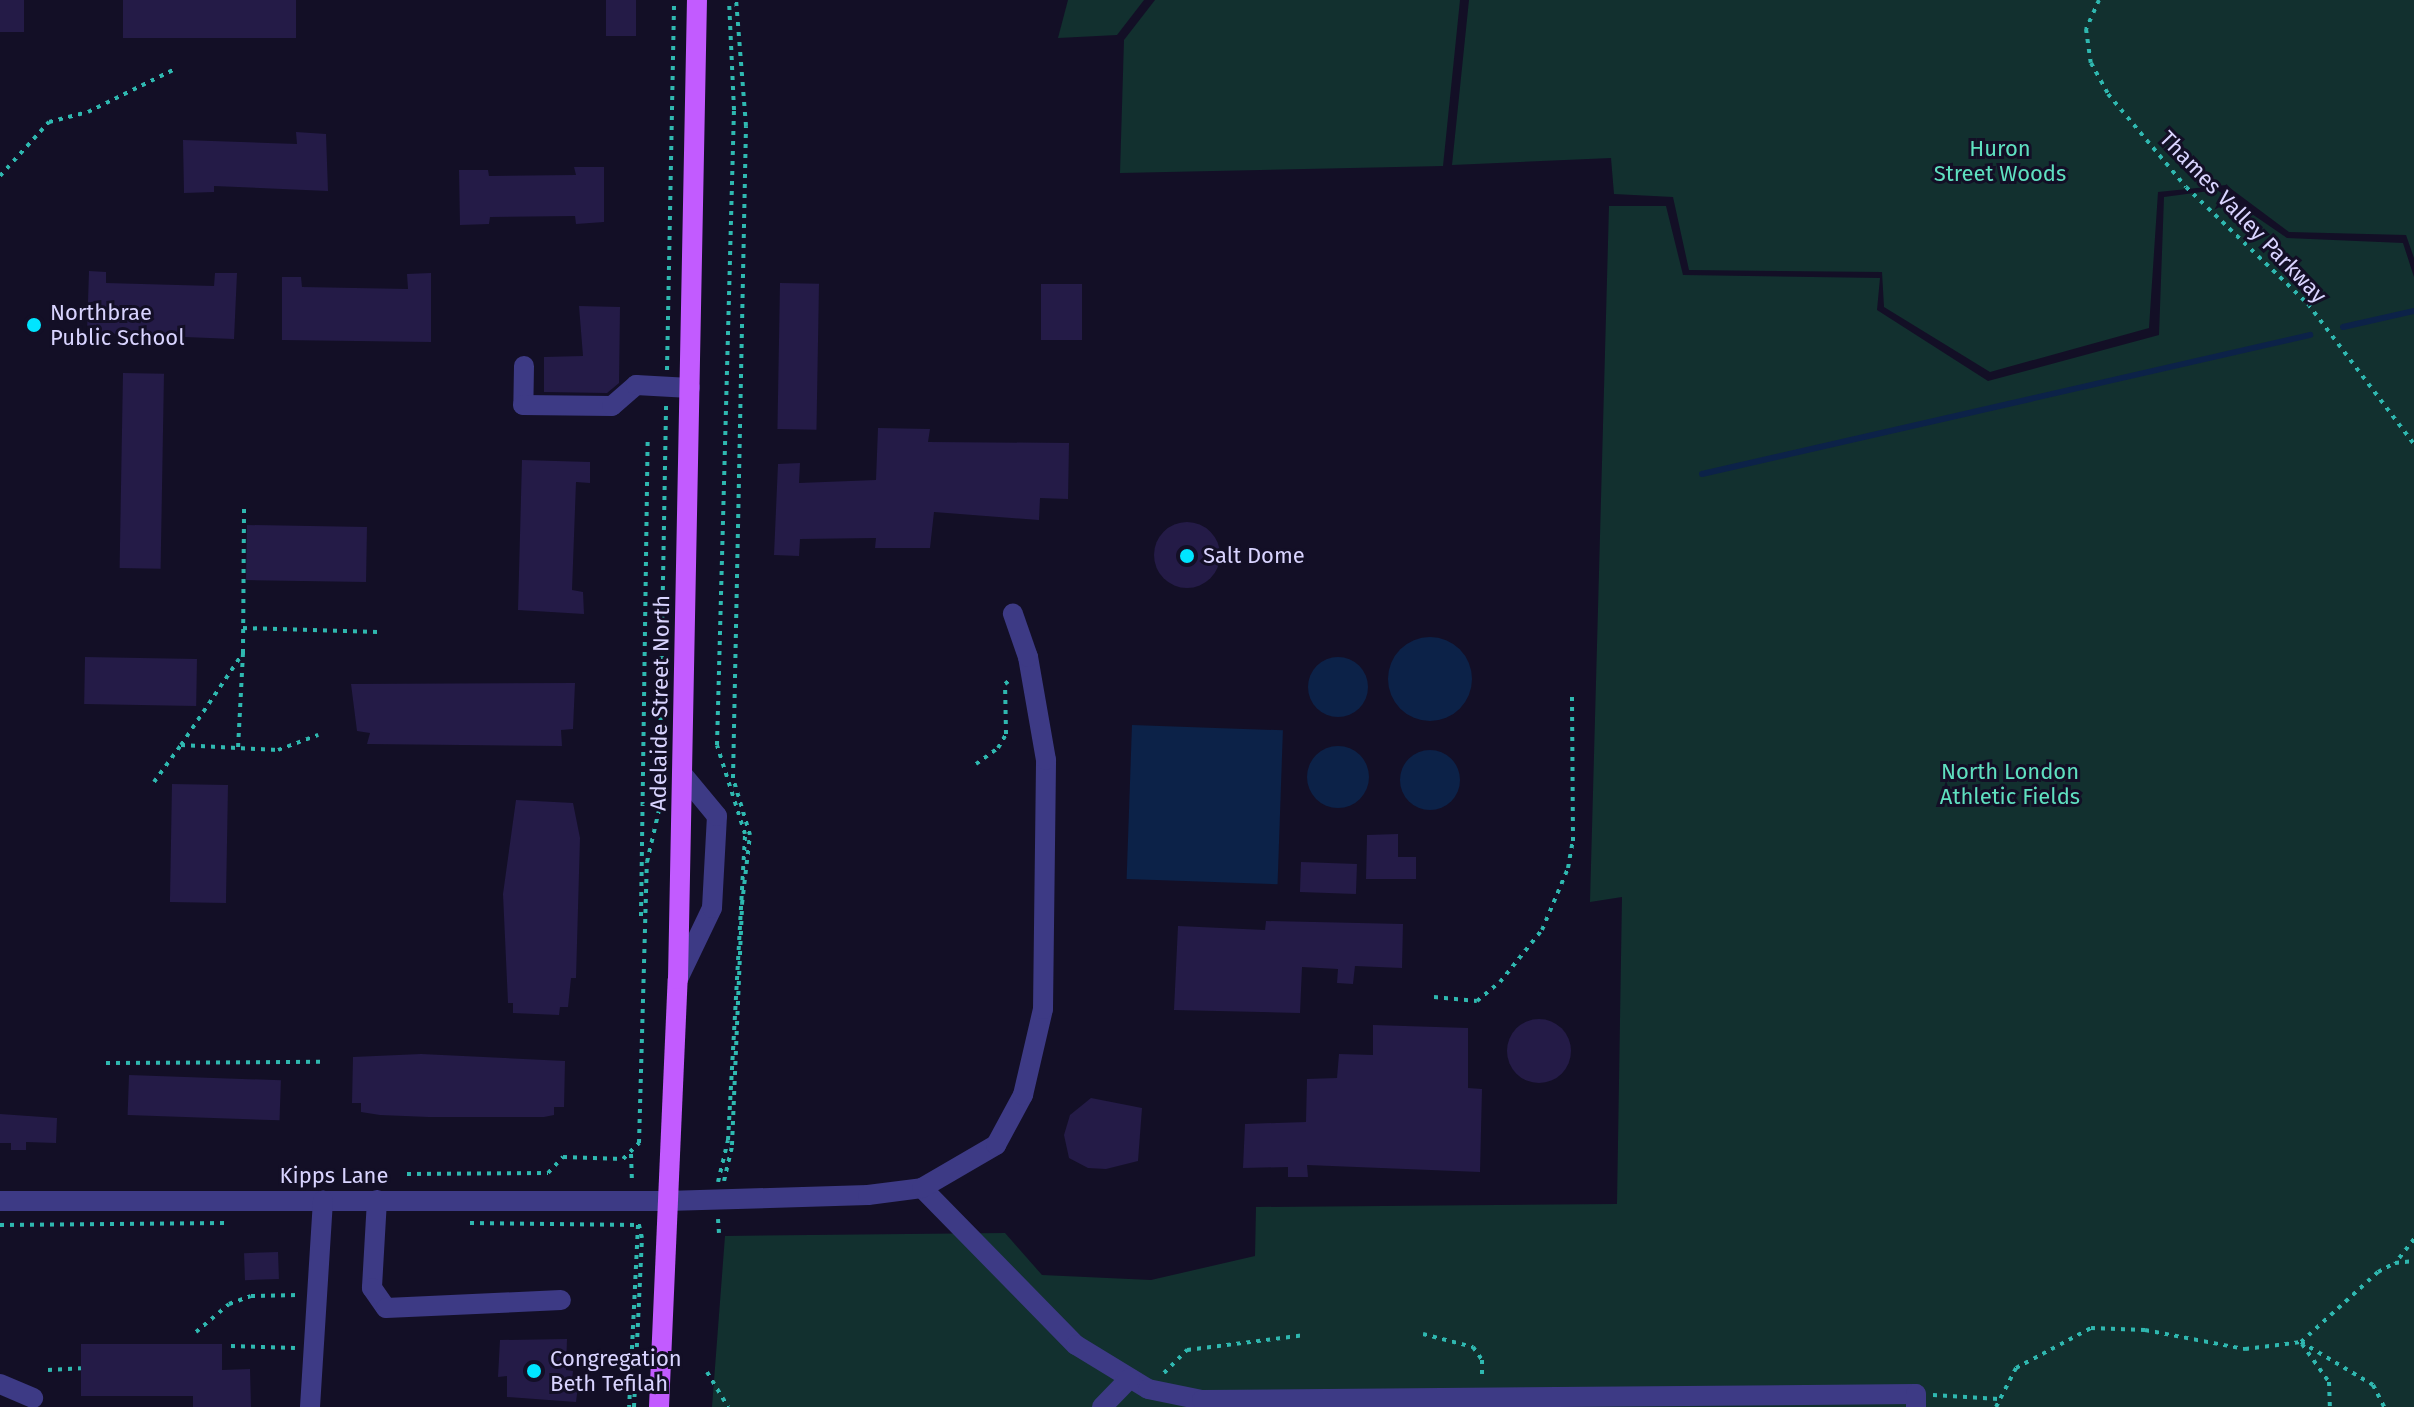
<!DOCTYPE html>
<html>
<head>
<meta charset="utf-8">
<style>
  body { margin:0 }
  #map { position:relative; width:2414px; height:1407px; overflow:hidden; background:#130f26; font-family:"Fira Sans",sans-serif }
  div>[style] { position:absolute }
  .green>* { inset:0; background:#12302f }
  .water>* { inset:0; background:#0c2248; transform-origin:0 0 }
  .round { border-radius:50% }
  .stream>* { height:6px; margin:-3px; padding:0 3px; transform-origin:3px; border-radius:3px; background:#0c2248 }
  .building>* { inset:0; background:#241b47; transform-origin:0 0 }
  .path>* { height:4px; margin-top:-2px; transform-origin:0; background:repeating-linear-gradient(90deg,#2fb8b0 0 4px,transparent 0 10px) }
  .minor>* { height:20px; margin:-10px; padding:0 10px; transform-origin:10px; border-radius:10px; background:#3d3a85 }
  .major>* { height:20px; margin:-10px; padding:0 10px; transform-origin:10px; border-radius:10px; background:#c25bff }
  .dots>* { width:22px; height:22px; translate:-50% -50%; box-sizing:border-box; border:4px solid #130f26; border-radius:50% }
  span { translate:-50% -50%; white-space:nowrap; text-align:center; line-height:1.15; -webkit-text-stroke:6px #130f26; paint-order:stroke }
  .park-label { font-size:22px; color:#5fe0c0 }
  .street-label { font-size:22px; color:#d9d4ff }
  .poi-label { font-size:22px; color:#d9d4ff }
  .left { translate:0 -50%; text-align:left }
</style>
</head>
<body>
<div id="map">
  <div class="green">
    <i style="clip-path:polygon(1068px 0,1144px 0,1117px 35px,1058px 38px)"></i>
    <i style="clip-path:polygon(1155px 0,1460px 0,1443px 166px,1120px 173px,1124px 40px)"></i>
    <i style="clip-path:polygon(1469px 0,2414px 0,2414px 258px,2406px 235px,2289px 232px,2226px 185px,2158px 192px,2149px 328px,1990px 372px,1884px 307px,1882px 272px,1689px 270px,1673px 197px,1614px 194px,1611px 158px,1452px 165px)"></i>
    <i style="clip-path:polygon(2217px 190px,2287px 238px,2403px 243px,2414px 277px,2414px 1407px,712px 1407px,725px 1236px,1005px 1233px,1042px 1275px,1151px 1280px,1255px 1256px,1256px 1207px,1617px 1204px,1622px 897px,1590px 902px,1609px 206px,1666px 206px,1683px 275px,1880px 278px,1877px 310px,1988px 381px,2159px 335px,2164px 197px)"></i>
  </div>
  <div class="water">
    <i class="round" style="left:1388px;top:637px;width:84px;height:84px"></i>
    <i class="round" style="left:1308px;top:657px;width:60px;height:60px"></i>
    <i style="left:1132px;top:725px;width:151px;height:154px;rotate:2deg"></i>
    <i class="round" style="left:1307px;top:746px;width:62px;height:62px"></i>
    <i class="round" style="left:1400px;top:750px;width:60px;height:60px"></i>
  </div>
  <div class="stream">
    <i style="left:2343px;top:327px;width:73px;rotate:-12.7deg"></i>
    <i style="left:1702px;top:474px;width:624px;rotate:-12.88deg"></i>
  </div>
  <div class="building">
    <i style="left:0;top:0;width:24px;height:32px"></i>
    <i style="left:123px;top:0;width:173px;height:38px"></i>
    <i style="left:606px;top:0;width:30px;height:36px"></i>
    <i style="clip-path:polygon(296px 132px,326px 134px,328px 191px,214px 186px,214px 192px,184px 193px,183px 140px,297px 144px)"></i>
    <i style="clip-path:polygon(574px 167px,604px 167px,604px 222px,576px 224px,575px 216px,490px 217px,489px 224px,460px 225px,459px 170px,488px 170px,489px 176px,576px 175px)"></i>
    <i style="clip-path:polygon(89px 271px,106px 272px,106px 283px,214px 286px,215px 273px,237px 273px,234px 339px,87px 333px)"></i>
    <i style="clip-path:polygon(431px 273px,431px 342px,282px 340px,282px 277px,301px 277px,302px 287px,408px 289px,407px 274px)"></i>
    <i style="left:780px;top:283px;width:39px;height:146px;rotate:1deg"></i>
    <i style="left:1041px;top:284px;width:41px;height:56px"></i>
    <i style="clip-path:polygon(579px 306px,620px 307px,619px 383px,607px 393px,544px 392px,544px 357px,583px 356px)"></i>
    <i style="left:123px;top:373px;width:41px;height:195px;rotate:1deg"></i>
    <i style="clip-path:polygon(878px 428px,930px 429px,928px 442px,1069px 443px,1068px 499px,1040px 498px,1039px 520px,934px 512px,930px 548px,875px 548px,876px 538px,800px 539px,799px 556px,774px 555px,778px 464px,800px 463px,799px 483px,876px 480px)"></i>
    <i style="clip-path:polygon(522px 460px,590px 462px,590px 483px,576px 482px,572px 590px,583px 592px,584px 614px,518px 610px)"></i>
    <i class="round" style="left:1154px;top:522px;width:66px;height:66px"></i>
    <i style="left:247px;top:525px;width:120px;height:55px;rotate:1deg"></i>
    <i style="left:85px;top:657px;width:112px;height:47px;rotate:1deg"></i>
    <i style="clip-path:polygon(575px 683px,573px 729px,561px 730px,562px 746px,367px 744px,370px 733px,357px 731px,351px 684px)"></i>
    <i style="left:172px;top:784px;width:56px;height:118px;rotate:1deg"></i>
    <i style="clip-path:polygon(516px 800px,573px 803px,580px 838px,576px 978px,571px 978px,568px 1007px,560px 1007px,559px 1015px,513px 1013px,513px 1003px,508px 1003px,503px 894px)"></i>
    <i style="clip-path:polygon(1398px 834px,1398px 857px,1416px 857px,1416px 879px,1366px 879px,1367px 835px)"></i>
    <i style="left:1301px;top:862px;width:56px;height:30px;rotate:2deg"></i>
    <i style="clip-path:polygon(1266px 921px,1403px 924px,1402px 968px,1355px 966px,1353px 984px,1337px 983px,1338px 969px,1302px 967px,1300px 1013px,1174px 1010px,1178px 926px,1265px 930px)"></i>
    <i class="round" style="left:1507px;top:1019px;width:64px;height:64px"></i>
    <i style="clip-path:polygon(1373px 1025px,1468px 1028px,1468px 1088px,1482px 1089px,1480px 1172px,1307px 1165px,1308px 1177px,1288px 1177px,1288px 1167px,1243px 1168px,1245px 1124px,1306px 1122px,1307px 1079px,1337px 1078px,1339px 1054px,1373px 1055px)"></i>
    <i style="clip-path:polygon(421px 1054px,565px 1061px,564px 1107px,554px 1107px,554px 1115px,544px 1117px,429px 1117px,380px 1115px,361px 1112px,361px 1103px,352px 1103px,353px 1057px)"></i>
    <i style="left:129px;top:1075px;width:152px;height:40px;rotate:2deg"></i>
    <i style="clip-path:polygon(1091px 1098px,1142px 1108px,1138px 1161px,1106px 1169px,1088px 1168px,1069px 1158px,1064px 1135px,1070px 1115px)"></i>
    <i style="clip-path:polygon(0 1114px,57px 1118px,56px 1143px,26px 1142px,26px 1150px,11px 1150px,11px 1143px,0 1143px)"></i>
    <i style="left:278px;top:1252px;width:27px;height:34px;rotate:88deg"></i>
    <i style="clip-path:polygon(567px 1339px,566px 1370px,573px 1371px,572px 1380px,578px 1386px,576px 1402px,507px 1397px,507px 1376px,498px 1377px,500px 1340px)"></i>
    <i style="clip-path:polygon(81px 1344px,222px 1344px,222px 1370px,250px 1369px,251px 1407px,193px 1407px,193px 1396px,81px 1396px)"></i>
  </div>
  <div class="path">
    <i style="left:2099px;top:0;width:32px;rotate:114deg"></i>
    <i style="left:2086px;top:29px;width:34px;rotate:82deg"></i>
    <i style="left:2091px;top:63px;width:35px;rotate:61deg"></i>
    <i style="left:2108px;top:94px;width:121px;rotate:50deg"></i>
    <i style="left:2186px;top:187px;width:169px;rotate:43.8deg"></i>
    <i style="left:2308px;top:304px;width:176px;rotate:52.9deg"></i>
    <i style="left:0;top:176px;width:73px;rotate:-47.8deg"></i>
    <i style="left:49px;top:122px;width:40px;rotate:-14.4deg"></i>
    <i style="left:88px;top:112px;width:99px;rotate:-26.3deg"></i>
    <i style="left:667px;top:370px;width:370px;rotate:-88.9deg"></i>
    <i style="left:243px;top:628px;width:135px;rotate:1.7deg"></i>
    <i style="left:243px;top:653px;width:150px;rotate:-89.6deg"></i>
    <i style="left:181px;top:745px;width:111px;rotate:-56deg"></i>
    <i style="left:243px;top:653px;width:95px;rotate:93deg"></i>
    <i style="left:976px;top:764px;width:27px;rotate:-36deg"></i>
    <i style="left:998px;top:748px;width:16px;rotate:-60deg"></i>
    <i style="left:1006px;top:734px;width:50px;rotate:-91.1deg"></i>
    <i style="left:1005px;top:684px;width:8px;rotate:-40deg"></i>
    <i style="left:154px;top:782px;width:46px;rotate:-53.9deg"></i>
    <i style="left:181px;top:745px;width:97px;rotate:3deg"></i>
    <i style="left:278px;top:750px;width:43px;rotate:-20.6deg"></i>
    <i style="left:641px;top:916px;width:474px;rotate:-89.2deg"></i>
    <i style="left:1434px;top:997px;width:43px;rotate:5.3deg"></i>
    <i style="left:1477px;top:1001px;width:30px;rotate:-40deg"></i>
    <i style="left:1500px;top:982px;width:67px;rotate:-51.1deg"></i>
    <i style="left:1542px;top:930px;width:67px;rotate:-67.2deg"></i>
    <i style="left:1568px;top:868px;width:27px;rotate:-80deg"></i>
    <i style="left:1573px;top:841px;width:147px;rotate:-90.4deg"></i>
    <i style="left:106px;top:1063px;width:215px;rotate:-0.3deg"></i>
    <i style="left:631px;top:1154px;width:30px;rotate:88deg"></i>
    <i style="left:407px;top:1174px;width:141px;rotate:-0.4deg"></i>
    <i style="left:548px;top:1173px;width:22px;rotate:-47deg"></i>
    <i style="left:563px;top:1157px;width:60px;rotate:1.9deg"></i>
    <i style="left:623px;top:1159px;width:23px;rotate:-45deg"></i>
    <i style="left:639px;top:1143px;width:281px;rotate:-88.4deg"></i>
    <i style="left:647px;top:862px;width:53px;rotate:-77deg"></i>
    <i style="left:659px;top:810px;width:404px;rotate:-89deg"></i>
    <i style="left:724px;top:1181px;width:37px;rotate:-77deg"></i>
    <i style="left:732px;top:1145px;width:241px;rotate:-87.6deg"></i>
    <i style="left:742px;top:904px;width:69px;rotate:-83.4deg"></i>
    <i style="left:750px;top:835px;width:59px;rotate:-106.6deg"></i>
    <i style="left:733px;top:778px;width:652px;rotate:-88.86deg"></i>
    <i style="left:746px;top:126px;width:126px;rotate:-94.5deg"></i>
    <i style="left:718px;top:1182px;width:43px;rotate:-76.6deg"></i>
    <i style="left:728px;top:1140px;width:306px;rotate:-86.8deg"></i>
    <i style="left:745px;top:834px;width:93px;rotate:-107.5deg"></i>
    <i style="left:717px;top:745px;width:635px;rotate:-88.47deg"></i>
    <i style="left:734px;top:110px;width:110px;rotate:-92.6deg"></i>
    <i style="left:718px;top:1219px;width:14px;rotate:86deg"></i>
    <i style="left:470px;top:1223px;width:168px;rotate:0.7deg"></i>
    <i style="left:638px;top:1225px;width:182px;rotate:92.8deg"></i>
    <i style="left:0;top:1225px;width:226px;rotate:-0.5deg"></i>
    <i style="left:2414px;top:1239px;width:31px;rotate:128deg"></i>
    <i style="left:2395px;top:1263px;width:19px;rotate:-6deg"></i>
    <i style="left:196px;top:1332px;width:43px;rotate:-40.3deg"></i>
    <i style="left:229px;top:1304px;width:23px;rotate:-20deg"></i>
    <i style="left:251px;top:1296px;width:47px;rotate:-1.2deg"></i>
    <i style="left:1423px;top:1334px;width:52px;rotate:14.6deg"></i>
    <i style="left:1473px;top:1347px;width:16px;rotate:55deg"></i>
    <i style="left:1482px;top:1360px;width:19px;rotate:90deg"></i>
    <i style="left:2301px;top:1342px;width:84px;rotate:30.8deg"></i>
    <i style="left:2373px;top:1385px;width:25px;rotate:63deg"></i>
    <i style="left:2302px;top:1344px;width:47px;rotate:54.6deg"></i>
    <i style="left:2329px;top:1382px;width:25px;rotate:88deg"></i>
    <i style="left:231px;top:1346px;width:64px;rotate:1.8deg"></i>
    <i style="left:48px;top:1370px;width:33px;rotate:-3deg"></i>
    <i style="left:707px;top:1372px;width:41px;rotate:59deg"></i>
    <i style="left:1164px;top:1373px;width:33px;rotate:-45deg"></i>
    <i style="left:1187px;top:1350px;width:119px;rotate:-7.2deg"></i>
    <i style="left:1933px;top:1395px;width:66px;rotate:3.5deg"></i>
    <i style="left:634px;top:1407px;width:169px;rotate:-87.3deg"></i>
    <i style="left:642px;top:1238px;width:17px;rotate:-103deg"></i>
    <i style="left:1996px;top:1407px;width:44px;rotate:-62.9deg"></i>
    <i style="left:2016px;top:1368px;width:85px;rotate:-28.1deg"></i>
    <i style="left:2091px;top:1328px;width:54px;rotate:2.1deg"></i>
    <i style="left:2145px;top:1330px;width:102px;rotate:10.8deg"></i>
    <i style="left:2245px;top:1349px;width:56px;rotate:-7.1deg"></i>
    <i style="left:2301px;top:1342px;width:104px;rotate:-42.3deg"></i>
    <i style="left:2378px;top:1272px;width:19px;rotate:-28deg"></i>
  </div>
  <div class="minor">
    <i style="left:524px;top:366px;width:39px;rotate:91deg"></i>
    <i style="left:523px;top:405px;width:89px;rotate:0.6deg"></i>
    <i style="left:612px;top:406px;width:32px;rotate:-41deg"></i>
    <i style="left:636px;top:385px;width:54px;rotate:3.2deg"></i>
    <i style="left:678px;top:979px;width:79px;rotate:-64.4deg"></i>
    <i style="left:712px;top:908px;width:92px;rotate:-86.9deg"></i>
    <i style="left:717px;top:816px;width:53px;rotate:-129.7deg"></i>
    <i style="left:922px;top:1188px;width:220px;rotate:45.6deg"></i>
    <i style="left:1076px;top:1345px;width:84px;rotate:31.4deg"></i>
    <i style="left:1148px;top:1389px;width:55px;rotate:11.5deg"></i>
    <i style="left:1202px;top:1400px;width:714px;rotate:-0.48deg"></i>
    <i style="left:1916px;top:1394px;width:13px;rotate:90deg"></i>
    <i style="left:377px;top:1200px;width:88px;rotate:93.3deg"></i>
    <i style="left:372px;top:1288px;width:24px;rotate:55deg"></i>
    <i style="left:386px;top:1308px;width:175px;rotate:-2.6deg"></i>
    <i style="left:0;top:1201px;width:667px"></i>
    <i style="left:667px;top:1201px;width:201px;rotate:-1.7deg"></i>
    <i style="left:868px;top:1195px;width:54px;rotate:-7.4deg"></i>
    <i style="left:922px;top:1188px;width:86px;rotate:-30.2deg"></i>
    <i style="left:996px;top:1145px;width:57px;rotate:-61.6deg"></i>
    <i style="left:1023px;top:1095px;width:88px;rotate:-76.9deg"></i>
    <i style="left:1043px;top:1009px;width:249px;rotate:-89.3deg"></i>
    <i style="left:1046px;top:760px;width:105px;rotate:-99.9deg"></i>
    <i style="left:1028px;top:657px;width:46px;rotate:-109.2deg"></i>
    <i style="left:0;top:1384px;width:36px;rotate:23deg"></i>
    <i style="left:310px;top:1407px;width:207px;rotate:-86.4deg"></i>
    <i style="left:1102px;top:1407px;width:40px;rotate:-46deg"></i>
  </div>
  <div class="major">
    <i style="left:659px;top:1407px;width:428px;rotate:-87.5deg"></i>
    <i style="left:678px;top:979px;width:979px;rotate:-88.89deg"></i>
  </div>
  <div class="dots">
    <i style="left:34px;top:325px;background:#00e5ff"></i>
    <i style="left:1187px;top:556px;background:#00e5ff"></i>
    <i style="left:534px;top:1371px;background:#00e5ff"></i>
  </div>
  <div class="park-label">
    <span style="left:2000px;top:161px">Huron<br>Street Woods</span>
    <span style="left:2010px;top:784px">North London<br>Athletic Fields</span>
  </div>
  <div class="street-label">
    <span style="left:2243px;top:217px;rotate:46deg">Thames Valley Parkway</span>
    <span style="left:660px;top:703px;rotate:-89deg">Adelaide Street North</span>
    <span style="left:334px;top:1176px">Kipps Lane</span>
  </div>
  <div class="poi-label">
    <span class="left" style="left:50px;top:325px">Northbrae<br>Public School</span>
    <span class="left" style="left:1203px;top:556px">Salt Dome</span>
    <span class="left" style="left:550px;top:1371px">Congregation<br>Beth Tefilah</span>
  </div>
</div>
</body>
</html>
